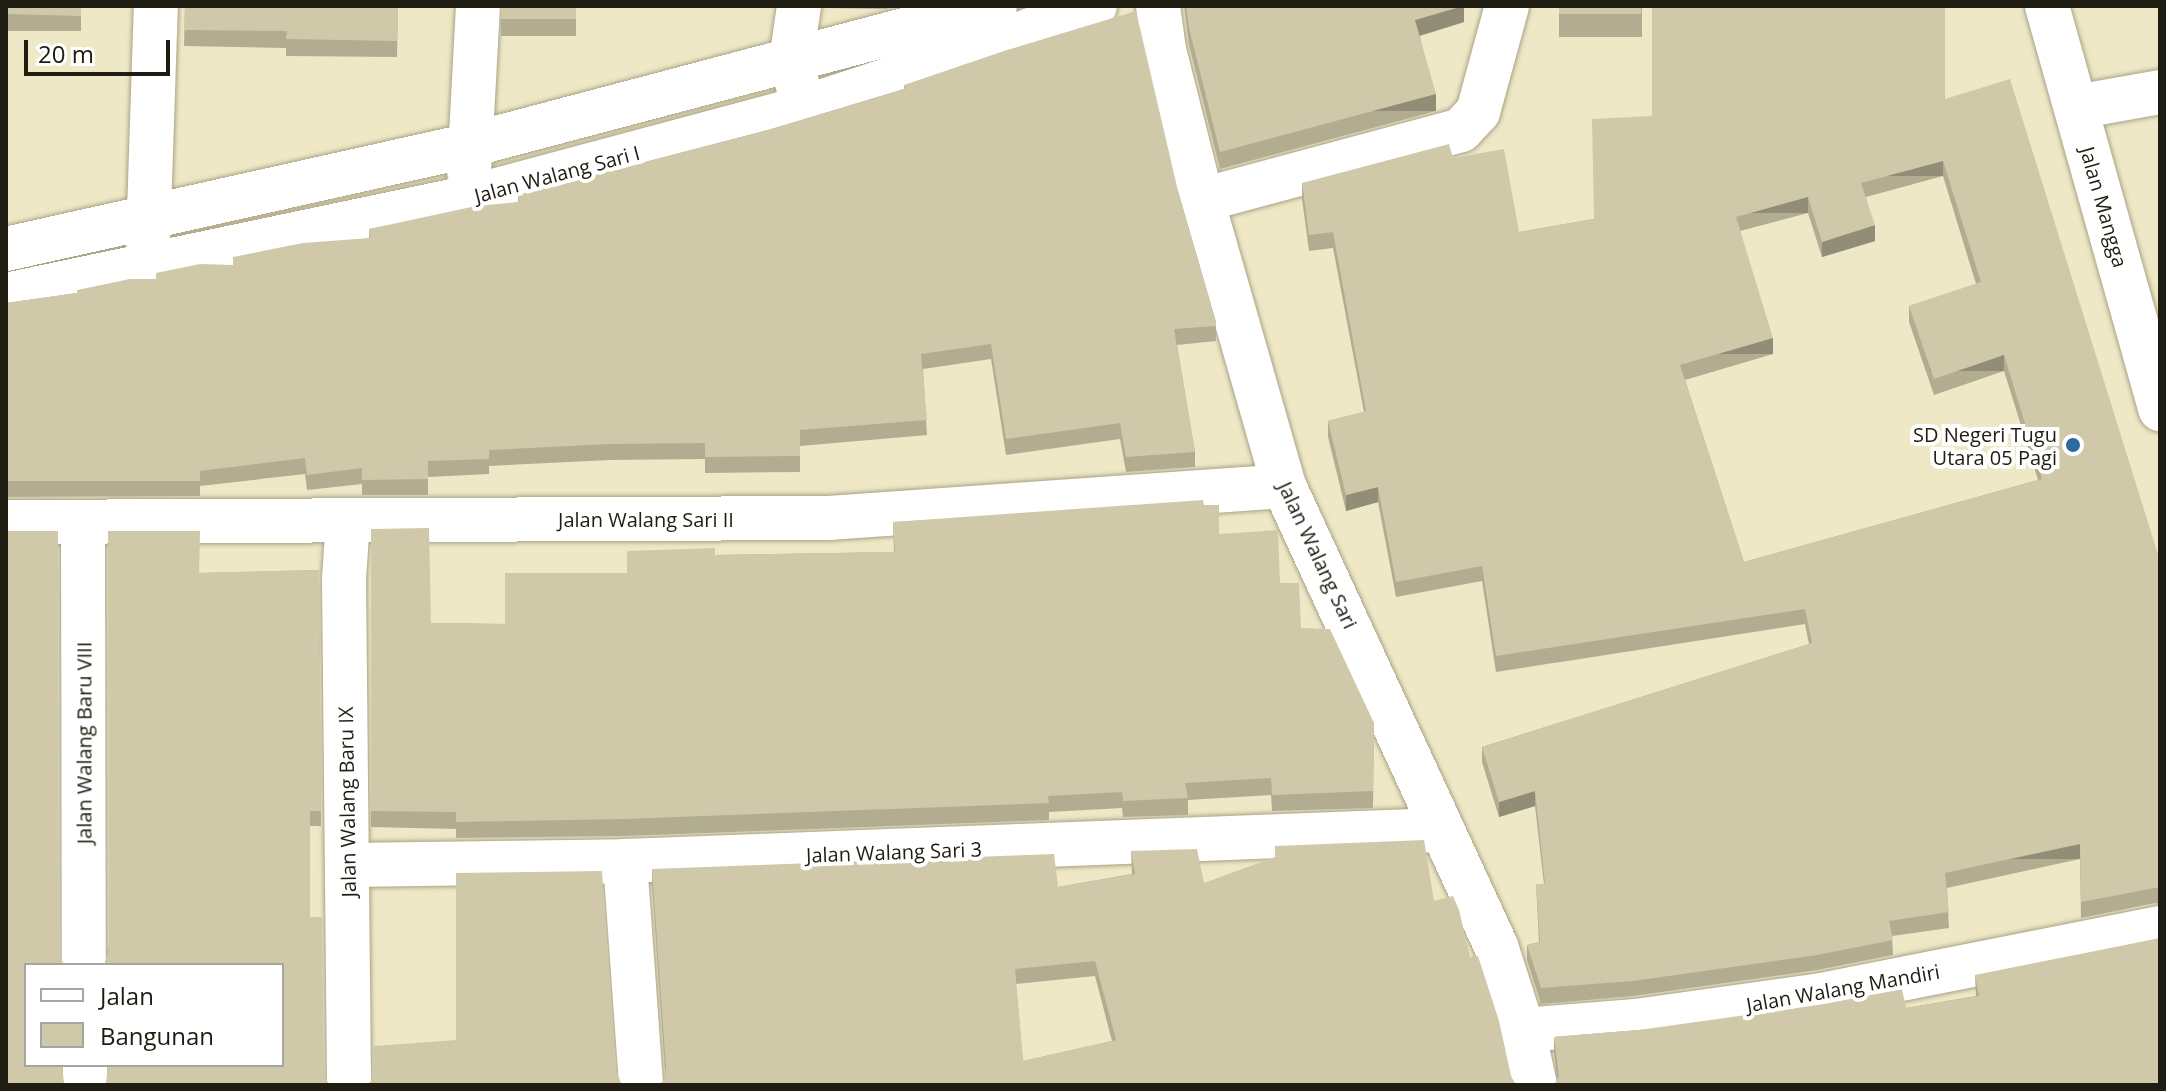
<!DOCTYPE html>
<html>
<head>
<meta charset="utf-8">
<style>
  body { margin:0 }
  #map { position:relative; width:2166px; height:1091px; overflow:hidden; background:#eee8c7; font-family:"Open Sans",sans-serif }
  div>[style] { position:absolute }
  .roads { filter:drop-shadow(0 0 2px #a9a384) drop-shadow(0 0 2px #a9a384) }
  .street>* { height:44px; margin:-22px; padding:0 22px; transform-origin:22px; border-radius:22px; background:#fff }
  .secondary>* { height:44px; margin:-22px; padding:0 22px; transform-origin:22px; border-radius:22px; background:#fff }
  .wall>* { inset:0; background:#b2ad91; transform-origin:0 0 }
  .shaded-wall>* { inset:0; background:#918d76; transform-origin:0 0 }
  .building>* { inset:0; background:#cfc9a9; transform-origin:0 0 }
  .dots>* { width:22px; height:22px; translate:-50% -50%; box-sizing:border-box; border:4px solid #fff; border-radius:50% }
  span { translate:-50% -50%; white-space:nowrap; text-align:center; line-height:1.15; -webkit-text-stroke:8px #fff; paint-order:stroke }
  .street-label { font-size:20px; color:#1f1d11 }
  .poi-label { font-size:20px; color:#1f1d11 }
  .right { translate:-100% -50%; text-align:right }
  .frame { position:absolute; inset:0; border:8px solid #1f1d11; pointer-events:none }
  .legend { position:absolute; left:24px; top:963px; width:260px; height:104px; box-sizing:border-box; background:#fff; border:2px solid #a5a5a0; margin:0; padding:10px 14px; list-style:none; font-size:24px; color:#1f1d11 }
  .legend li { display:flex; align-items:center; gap:16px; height:40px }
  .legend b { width:40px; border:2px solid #a5a5a0 }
  .scale { position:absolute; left:24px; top:40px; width:146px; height:36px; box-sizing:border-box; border:4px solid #1f1d11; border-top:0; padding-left:10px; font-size:24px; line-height:28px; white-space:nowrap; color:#1f1d11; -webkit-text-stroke:6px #fff; paint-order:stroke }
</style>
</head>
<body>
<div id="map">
  <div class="roads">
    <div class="street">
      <i style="left:1158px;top:6px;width:44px;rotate:82.2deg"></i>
      <i style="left:1164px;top:50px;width:155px;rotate:75.8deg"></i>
      <i style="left:1202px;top:200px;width:298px;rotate:74deg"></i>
      <i style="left:1284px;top:486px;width:507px;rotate:65.26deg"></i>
      <i style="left:1496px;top:946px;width:88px;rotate:72.2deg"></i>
      <i style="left:1523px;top:1030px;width:56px;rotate:77.7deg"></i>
      <i style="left:798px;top:86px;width:26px;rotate:-106deg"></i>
      <i style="left:791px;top:61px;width:56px;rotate:-81.7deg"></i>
      <i style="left:2076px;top:107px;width:85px;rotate:-10.1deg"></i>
      <i style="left:469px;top:172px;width:166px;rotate:-86.9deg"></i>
      <i style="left:1202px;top:200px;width:268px;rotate:-15.1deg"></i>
      <i style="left:1461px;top:130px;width:25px;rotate:-47deg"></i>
      <i style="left:1478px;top:112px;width:110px;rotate:-74.7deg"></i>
      <i style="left:148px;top:243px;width:237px;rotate:-88.1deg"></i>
      <i style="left:6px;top:249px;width:476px;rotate:-12.6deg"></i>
      <i style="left:470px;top:145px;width:543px;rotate:-14.83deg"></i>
      <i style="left:6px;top:295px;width:471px;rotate:-11.9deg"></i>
      <i style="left:467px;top:198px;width:347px;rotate:-15deg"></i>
      <i style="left:802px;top:108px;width:167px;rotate:-18.1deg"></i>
      <i style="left:961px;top:56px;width:143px;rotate:-20.5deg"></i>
      <i style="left:348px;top:520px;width:59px;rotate:93.9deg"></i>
      <i style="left:344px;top:579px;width:506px;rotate:89.43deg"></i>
      <i style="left:6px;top:522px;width:823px;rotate:-0.28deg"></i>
      <i style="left:829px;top:518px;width:456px;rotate:-4deg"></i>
      <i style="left:83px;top:522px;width:443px;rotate:89.9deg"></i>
      <i style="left:625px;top:861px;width:225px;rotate:85.9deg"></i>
      <i style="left:348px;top:865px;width:277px;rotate:-0.8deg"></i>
      <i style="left:625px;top:861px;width:816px;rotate:-2.18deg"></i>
      <i style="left:1523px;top:1030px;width:113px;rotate:-4.6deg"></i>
      <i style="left:1636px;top:1021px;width:187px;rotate:-8deg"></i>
      <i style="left:1821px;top:995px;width:346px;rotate:-11.2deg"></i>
      <i style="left:85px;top:1065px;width:20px;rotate:90deg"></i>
    </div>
    <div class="secondary">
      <i style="left:2047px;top:6px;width:419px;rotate:74.3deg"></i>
    </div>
  </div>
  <div class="wall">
    <i style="left:6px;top:6px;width:75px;height:25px"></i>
    <i style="clip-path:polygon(185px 6px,398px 6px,397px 57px,286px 56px,286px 48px,184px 46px)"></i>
    <i style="left:501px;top:6px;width:75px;height:30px"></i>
    <i style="clip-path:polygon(824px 6px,897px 6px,886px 9px,825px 8px)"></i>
    <i style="clip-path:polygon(1184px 6px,1464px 6px,1464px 22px,1420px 36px,1436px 111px,1220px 169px,1189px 45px)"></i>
    <i style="left:1559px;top:6px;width:83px;height:31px"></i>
    <i style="clip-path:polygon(904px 85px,1178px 191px,1216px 322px,1216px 341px,1177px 345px,1195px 452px,1195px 467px,1126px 472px,1120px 439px,1006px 455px,991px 359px,923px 369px,927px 435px,800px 446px,800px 472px,705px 473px,705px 459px,610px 460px,489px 466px,489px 474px,428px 477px,428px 495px,362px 495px,362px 484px,307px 490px,305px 474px,200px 486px,200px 496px,6px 497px,6px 303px,77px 293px,233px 265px,369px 238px,369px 229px,518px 202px,518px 195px,768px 130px,904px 89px)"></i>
    <i style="clip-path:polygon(evenodd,1945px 99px,2160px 561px,2160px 904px,2155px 903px,2081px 918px,2080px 859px,1947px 888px,1949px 928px,1892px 936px,1893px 955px,1817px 970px,1633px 996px,1541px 1004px,1527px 960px,1527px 945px,1539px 942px,1536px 884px,1544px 884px,1535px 806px,1499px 817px,1482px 762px,1482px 747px,1809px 644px,1805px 624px,1496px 672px,1482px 581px,1396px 597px,1378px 502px,1346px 511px,1328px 437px,1328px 421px,1364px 412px,1333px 248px,1309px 251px,1302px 199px,1302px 183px,1453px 158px,1519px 232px,1594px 219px,1652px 116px,1945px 99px,1943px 176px,1976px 284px,1909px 306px,1909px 322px,1934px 395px,2004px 371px,2038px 480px,1744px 562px,1685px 380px,1773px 354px,1740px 231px,1808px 213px,1822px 257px,1875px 241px,1866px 197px,1943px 176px)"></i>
    <i style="clip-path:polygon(1204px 505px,1219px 534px,1280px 583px,1301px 628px,1374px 723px,1373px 808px,1272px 811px,1271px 795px,1188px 800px,1188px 815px,1123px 817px,1122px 808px,1049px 812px,1049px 820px,624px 836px,456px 838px,456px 829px,371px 827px,371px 529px,431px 623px,505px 624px,627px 573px,715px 555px,894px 552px,893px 522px)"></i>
    <i style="clip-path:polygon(319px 570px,321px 826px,310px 826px,310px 917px,324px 1070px,327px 1081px,282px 1065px,105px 963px,199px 573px)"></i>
    <i style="clip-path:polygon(evenodd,1131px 851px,1204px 883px,1434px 901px,1470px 957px,1511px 1076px,664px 1080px,665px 1072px,652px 885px,652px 869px,1058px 887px,1132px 874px,1131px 851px,1095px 976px,1112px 1041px,1023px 1061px,1016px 984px,1095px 976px)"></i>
    <i style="clip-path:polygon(1975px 975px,2160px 1085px,1557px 1079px,1554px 1053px,1554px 1037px,1906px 1008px,1976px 996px)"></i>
  </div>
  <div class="shaded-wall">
    <i style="clip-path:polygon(1464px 6px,1464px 22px,1415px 37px,1415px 20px)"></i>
    <i style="left:1436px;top:94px;width:17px;height:224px;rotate:90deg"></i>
    <i style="left:1943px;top:161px;width:15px;height:85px;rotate:90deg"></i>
    <i style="left:1808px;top:197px;width:16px;height:75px;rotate:90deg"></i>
    <i style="clip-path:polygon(1875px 225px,1875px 241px,1822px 257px,1822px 242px)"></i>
    <i style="left:1773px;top:338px;width:16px;height:97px;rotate:90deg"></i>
    <i style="left:2004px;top:355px;width:16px;height:74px;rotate:90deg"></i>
    <i style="clip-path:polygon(1378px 487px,1378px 502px,1346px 511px,1346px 495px)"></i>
    <i style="clip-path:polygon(1535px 791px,1535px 806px,1499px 817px,1499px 802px)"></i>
    <i style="left:2080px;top:844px;width:15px;height:138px;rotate:90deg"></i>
  </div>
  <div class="building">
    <i style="clip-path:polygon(6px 6px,81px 6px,81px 16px,6px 14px)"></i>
    <i style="clip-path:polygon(185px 6px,398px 6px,397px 41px,286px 39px,287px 31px,184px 30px)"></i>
    <i style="left:501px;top:6px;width:75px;height:13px"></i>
    <i style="clip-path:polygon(1186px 6px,1462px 6px,1415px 20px,1436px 94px,1220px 152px,1189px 28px)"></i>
    <i style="left:1559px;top:6px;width:82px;height:8px"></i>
    <i style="clip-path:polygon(evenodd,1652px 6px,1945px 6px,1945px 99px,2010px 79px,2160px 561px,2160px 888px,2155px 888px,2081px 902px,2080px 844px,1945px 873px,1949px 912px,1889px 921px,1893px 940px,1817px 955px,1633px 981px,1541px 988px,1527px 945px,1540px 942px,1536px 884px,1545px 884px,1535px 791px,1499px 802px,1482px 747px,1812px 643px,1805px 609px,1496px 656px,1482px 566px,1396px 582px,1378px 487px,1346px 495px,1328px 421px,1366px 411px,1333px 232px,1309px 235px,1302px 183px,1449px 144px,1453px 158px,1504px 149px,1519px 232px,1594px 219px,1592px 119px,1652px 116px,1652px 6px,1943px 161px,1981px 282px,1909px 306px,1934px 379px,2004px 355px,2042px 479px,1744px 562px,1680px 365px,1773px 338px,1736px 217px,1808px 197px,1822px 242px,1875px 225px,1861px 183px,1943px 161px)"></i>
    <i style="clip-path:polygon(1136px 11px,1178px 191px,1216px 322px,1216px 326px,1174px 329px,1195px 452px,1126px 457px,1120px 423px,1006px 439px,991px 344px,921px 354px,927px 420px,800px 430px,800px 456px,705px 457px,705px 443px,610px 444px,489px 450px,489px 459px,428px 461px,428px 479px,362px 480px,362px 468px,307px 475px,305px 458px,200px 471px,200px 481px,6px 481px,6px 303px,77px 293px,77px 290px,130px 279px,156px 279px,156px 273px,200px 264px,233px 265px,233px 257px,303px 243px,370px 238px,369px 229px,476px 206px,519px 202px,518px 195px,768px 130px,905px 89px,904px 85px,1004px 51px)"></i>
    <i style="clip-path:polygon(1203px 500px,1204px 505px,1219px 505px,1219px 534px,1278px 530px,1280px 583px,1299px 583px,1301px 628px,1330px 629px,1374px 723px,1373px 791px,1272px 795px,1271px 778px,1185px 783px,1188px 798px,1123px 801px,1122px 792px,1048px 796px,1049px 803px,624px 819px,456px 822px,456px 812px,371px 811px,371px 529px,429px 528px,431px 623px,505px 624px,505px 573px,627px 573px,627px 551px,715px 548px,715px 555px,895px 552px,893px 522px)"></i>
    <i style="clip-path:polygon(6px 531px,58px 531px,59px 950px,63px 963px,65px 965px,26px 965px,26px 1065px,62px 1065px,64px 1083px,66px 1085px,6px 1085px)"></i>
    <i style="clip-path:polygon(108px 531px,200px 531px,199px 573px,319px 570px,321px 811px,310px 811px,310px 917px,322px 917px,324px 1070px,327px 1081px,331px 1085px,104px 1085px,106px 1083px,108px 1065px,282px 1065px,282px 965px,103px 965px,105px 963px,109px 949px)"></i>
    <i style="clip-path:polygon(evenodd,1424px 840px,1434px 901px,1453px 896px,1459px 910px,1470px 957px,1478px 956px,1499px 1021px,1511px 1076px,1516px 1085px,659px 1085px,664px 1080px,666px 1068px,652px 869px,1054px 854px,1058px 887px,1135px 874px,1131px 851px,1197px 849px,1204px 883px,1275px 857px,1275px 846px,1424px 840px,1095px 961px,1116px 1040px,1023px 1061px,1015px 969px,1095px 961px)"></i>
    <i style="clip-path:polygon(602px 871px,616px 1071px,622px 1085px,367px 1085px,371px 1081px,374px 1046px,456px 1040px,456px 873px)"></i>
    <i style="clip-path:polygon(2160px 938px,2160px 1085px,1554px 1085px,1559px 1076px,1554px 1037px,1639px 1030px,1824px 1004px,1902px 989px,1906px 1008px,1979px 996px,1975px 975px)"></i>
  </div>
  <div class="dots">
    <i style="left:2073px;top:445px;background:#2c69a0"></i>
  </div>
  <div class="street-label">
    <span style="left:557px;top:174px;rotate:-15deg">Jalan Walang Sari I</span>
    <span style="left:2104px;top:207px;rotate:74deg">Jalan Mangga</span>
    <span style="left:646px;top:519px">Jalan Walang Sari II</span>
    <span style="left:1318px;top:555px;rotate:65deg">Jalan Walang Sari</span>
    <span style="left:84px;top:743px;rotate:-90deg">Jalan Walang Baru VIII</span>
    <span style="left:347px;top:802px;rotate:-91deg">Jalan Walang Baru IX</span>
    <span style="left:894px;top:852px;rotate:-2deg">Jalan Walang Sari 3</span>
    <span style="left:1843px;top:988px;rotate:-10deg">Jalan Walang Mandiri</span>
  </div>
  <div class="poi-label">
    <span class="right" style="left:2057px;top:446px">SD Negeri Tugu<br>Utara 05 Pagi</span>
  </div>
  <div class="frame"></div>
  <ul class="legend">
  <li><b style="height:10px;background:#fff"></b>Jalan</li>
  <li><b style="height:22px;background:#cfc9a9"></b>Bangunan</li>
  </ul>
  <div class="scale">20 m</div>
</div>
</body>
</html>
